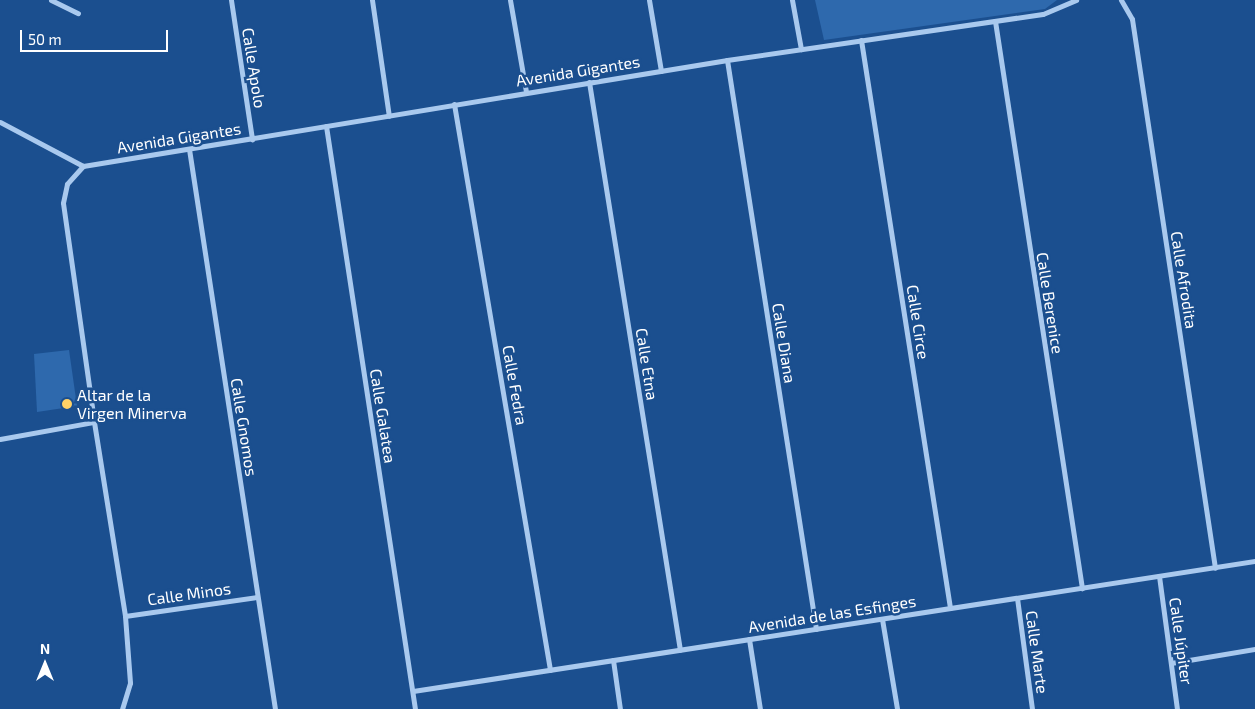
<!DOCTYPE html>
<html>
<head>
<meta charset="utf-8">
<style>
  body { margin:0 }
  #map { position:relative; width:1255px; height:709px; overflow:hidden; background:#1b4f8f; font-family:"Exo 2",sans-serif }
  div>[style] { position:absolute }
  .green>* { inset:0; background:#2e69ad }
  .minor>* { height:5px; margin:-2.5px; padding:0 2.5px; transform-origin:2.5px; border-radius:2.5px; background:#a9c9ee }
  .dots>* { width:14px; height:14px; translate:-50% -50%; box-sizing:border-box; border:2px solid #1b4f8f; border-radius:50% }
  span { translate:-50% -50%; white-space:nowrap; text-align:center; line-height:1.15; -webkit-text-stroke:5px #1b4f8f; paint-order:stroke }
  .street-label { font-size:16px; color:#fff }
  .poi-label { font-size:16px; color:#fff }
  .left { translate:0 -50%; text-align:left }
  .north { position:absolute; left:20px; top:639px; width:50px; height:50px; -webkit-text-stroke:4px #1b4f8f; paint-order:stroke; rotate:0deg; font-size:14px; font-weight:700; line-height:20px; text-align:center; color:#fff }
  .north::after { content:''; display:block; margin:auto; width:18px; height:22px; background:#fff; clip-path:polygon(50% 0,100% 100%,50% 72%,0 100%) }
  .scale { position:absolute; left:20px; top:30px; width:148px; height:22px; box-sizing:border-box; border:2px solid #fff; border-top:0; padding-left:6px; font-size:15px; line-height:18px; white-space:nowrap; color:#fff; -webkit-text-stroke:4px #1b4f8f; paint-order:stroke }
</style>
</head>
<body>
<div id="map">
  <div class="green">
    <i style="clip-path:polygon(815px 0,1057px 0,1045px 9px,824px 40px)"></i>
    <i style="clip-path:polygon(69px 350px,77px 406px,37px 412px,34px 354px)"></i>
  </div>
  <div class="minor">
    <i style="left:51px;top:0;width:30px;rotate:26deg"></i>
    <i style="left:231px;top:0;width:141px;rotate:81.4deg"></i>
    <i style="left:372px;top:0;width:117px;rotate:81.7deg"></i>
    <i style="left:510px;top:0;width:93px;rotate:80.1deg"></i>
    <i style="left:649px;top:0;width:72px;rotate:80.4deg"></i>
    <i style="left:792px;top:0;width:50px;rotate:79.6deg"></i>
    <i style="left:1121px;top:0;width:22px;rotate:60deg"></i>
    <i style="left:1132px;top:19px;width:555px;rotate:81.4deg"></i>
    <i style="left:995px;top:21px;width:574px;rotate:81.28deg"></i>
    <i style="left:861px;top:40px;width:575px;rotate:81.09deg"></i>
    <i style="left:727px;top:60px;width:576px;rotate:81.11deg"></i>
    <i style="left:589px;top:82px;width:575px;rotate:80.9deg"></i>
    <i style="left:454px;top:104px;width:574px;rotate:80.37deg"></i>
    <i style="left:0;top:122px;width:94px;rotate:27.9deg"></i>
    <i style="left:326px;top:126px;width:590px;rotate:81.32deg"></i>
    <i style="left:189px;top:149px;width:567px;rotate:81.27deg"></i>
    <i style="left:83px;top:166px;width:653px;rotate:-9.35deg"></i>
    <i style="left:727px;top:60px;width:319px;rotate:-8.3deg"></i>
    <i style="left:1043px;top:14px;width:36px;rotate:-23deg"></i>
    <i style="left:83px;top:166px;width:24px;rotate:132deg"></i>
    <i style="left:67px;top:184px;width:19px;rotate:102deg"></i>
    <i style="left:63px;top:203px;width:221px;rotate:81.9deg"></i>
    <i style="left:94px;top:422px;width:196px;rotate:80.9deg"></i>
    <i style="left:125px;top:616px;width:67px;rotate:85.7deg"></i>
    <i style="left:130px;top:683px;width:27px;rotate:107deg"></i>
    <i style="left:0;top:439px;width:96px;rotate:-10.3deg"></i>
    <i style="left:1159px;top:576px;width:134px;rotate:82.3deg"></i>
    <i style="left:1017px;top:598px;width:112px;rotate:82.3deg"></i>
    <i style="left:125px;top:616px;width:133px;rotate:-8.2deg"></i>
    <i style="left:882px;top:619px;width:91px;rotate:80.5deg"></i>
    <i style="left:749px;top:639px;width:71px;rotate:81.1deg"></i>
    <i style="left:613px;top:660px;width:49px;rotate:81.9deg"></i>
    <i style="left:1171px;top:663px;width:85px;rotate:-9.5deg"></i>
    <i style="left:413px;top:691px;width:852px;rotate:-8.78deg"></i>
  </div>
  <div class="dots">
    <i style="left:67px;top:404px;background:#ffd166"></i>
  </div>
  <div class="street-label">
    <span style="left:254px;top:68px;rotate:81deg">Calle Apolo</span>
    <span style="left:578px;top:71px;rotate:-9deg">Avenida Gigantes</span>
    <span style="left:179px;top:138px;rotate:-9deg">Avenida Gigantes</span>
    <span style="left:1184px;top:280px;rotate:81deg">Calle Afrodita</span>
    <span style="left:1050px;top:303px;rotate:81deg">Calle Berenice</span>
    <span style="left:918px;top:322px;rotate:81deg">Calle Circe</span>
    <span style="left:784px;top:343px;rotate:81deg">Calle Diana</span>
    <span style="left:647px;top:364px;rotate:81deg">Calle Etna</span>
    <span style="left:515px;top:385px;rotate:80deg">Calle Fedra</span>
    <span style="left:383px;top:416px;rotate:81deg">Calle Galatea</span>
    <span style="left:244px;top:427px;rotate:81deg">Calle Gnomos</span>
    <span style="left:189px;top:594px;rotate:-8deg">Calle Minos</span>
    <span style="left:832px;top:614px;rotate:-9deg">Avenida de las Esfinges</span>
    <span style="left:1181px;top:641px;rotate:82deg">Calle Júpiter</span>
    <span style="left:1037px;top:652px;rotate:82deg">Calle Marte</span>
  </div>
  <div class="poi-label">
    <span class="left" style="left:77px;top:404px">Altar de la<br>Virgen Minerva</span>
  </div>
  <div class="north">N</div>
  <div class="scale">50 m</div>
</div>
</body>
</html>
